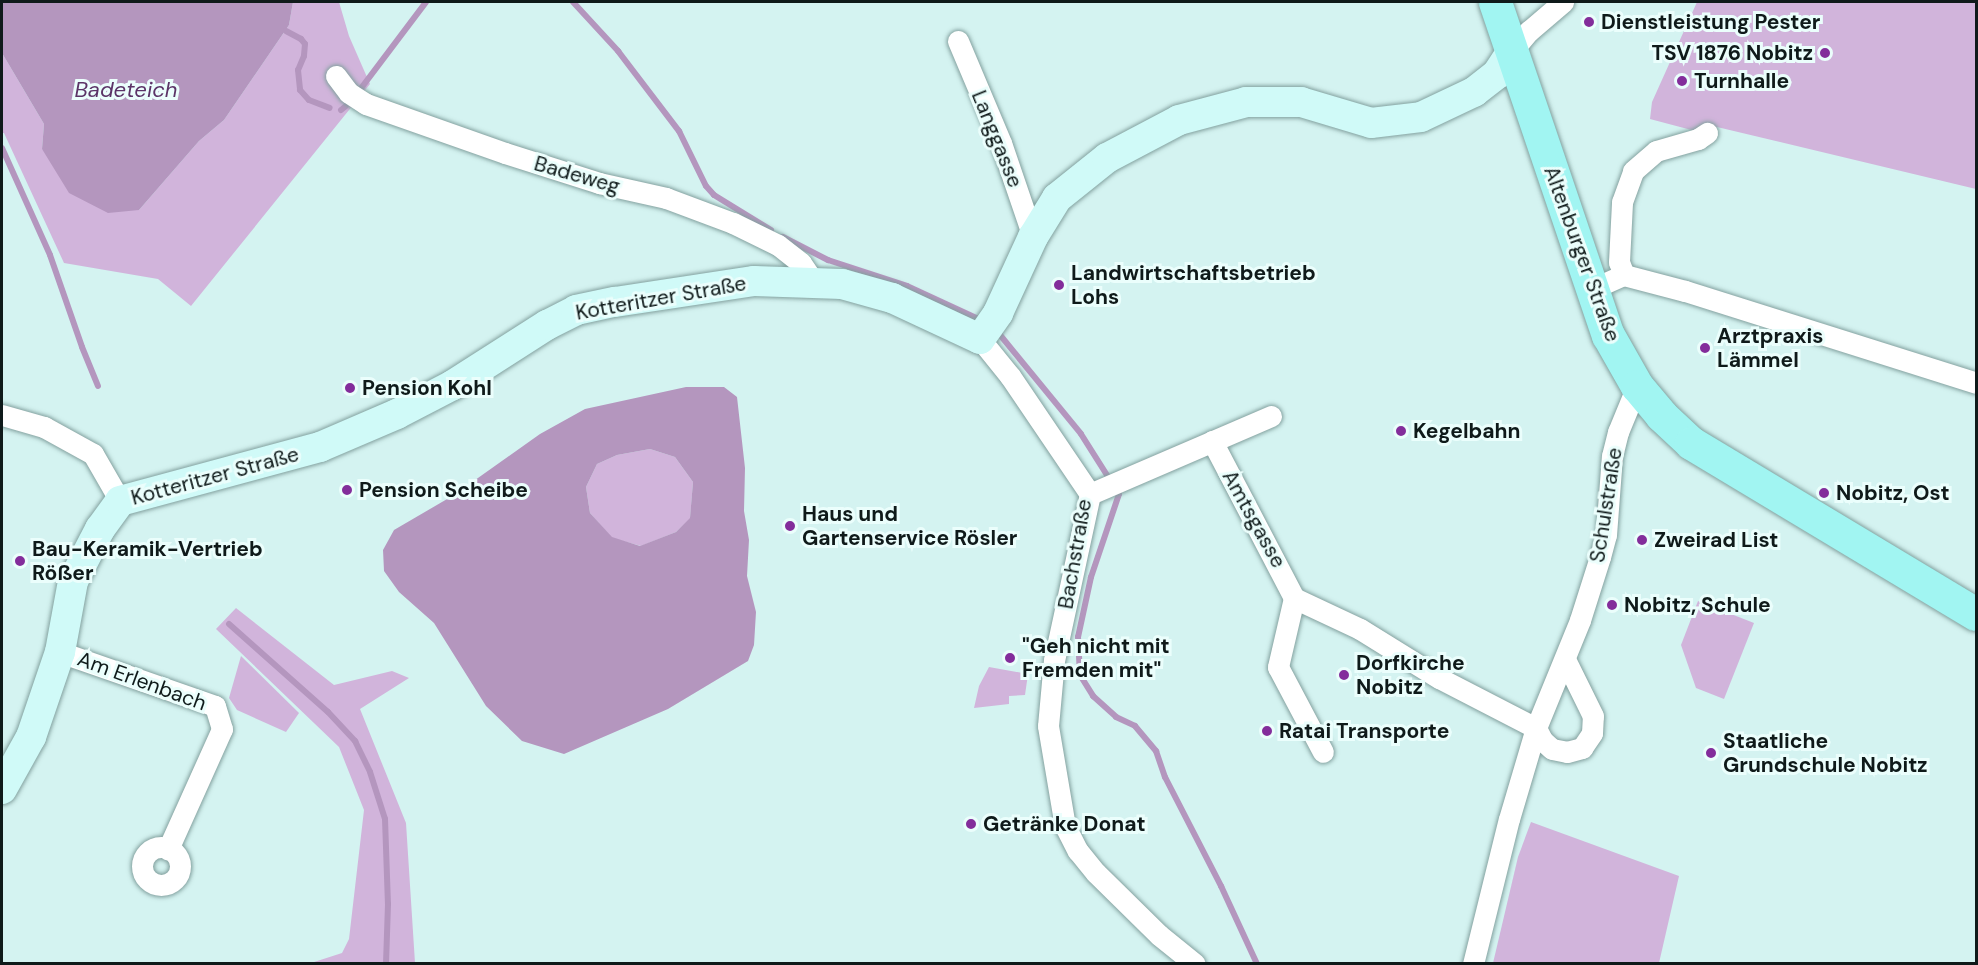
<!DOCTYPE html>
<html>
<head>
<meta charset="utf-8">
<style>
  body { margin:0 }
  #map { position:relative; width:1978px; height:965px; overflow:hidden; background:#d4f3f1; font-family:"DM Sans",sans-serif }
  div>[style] { position:absolute }
  .green>* { inset:0; background:#d1b4db }
  .water>* { inset:0; background:#b496be }
  .stream>* { height:6px; margin:-3px; padding:0 3px; transform-origin:3px; border-radius:3px; background:#b496be }
  .roads { filter:drop-shadow(0 0 2px #83a19f) drop-shadow(0 0 2px #83a19f) }
  .street>* { height:21px; margin:-10.5px; padding:0 10.5px; transform-origin:10.5px; border-radius:10.5px; background:#fff }
  .street>.ring { margin:-10.5px; padding:0; box-sizing:content-box; background:none; border:21px solid #fff; border-radius:50% }
  .secondary>* { height:30px; margin:-15px; padding:0 15px; transform-origin:15px; border-radius:15px; background:#d0faf8 }
  .primary>* { height:33px; margin:-16.5px; padding:0 16.5px; transform-origin:16.5px; border-radius:16.5px; background:#a1f5f2 }
  .dots>* { width:16px; height:16px; translate:-50% -50%; box-sizing:border-box; border:3px solid #ebfefc; border-radius:50% }
  span { translate:-50% -50%; white-space:nowrap; text-align:center; line-height:1.15; -webkit-text-stroke:6px #ebfefc; paint-order:stroke }
  .poi-label { font-size:21px; color:#0f1a1a; font-weight:700 }
  .left { translate:0 -50%; text-align:left }
  .right { translate:-100% -50%; text-align:right }
  .street-label { font-size:21px; color:#0f1a1a }
  .water-label { font-size:22px; color:#5b3367; font-style:italic }
  .frame { position:absolute; inset:0; border:3px solid #0f1a1a; pointer-events:none }
</style>
</head>
<body>
<div id="map">
  <div class="green">
    <i style="clip-path:polygon(293px 2px,339px 2px,349px 36px,370px 84px,191px 306px,158px 279px,64px 263px,4px 133px,2px 133px,2px 53px,44px 124px,42px 149px,139px 210px,199px 141px,224px 120px,289px 25px)"></i>
    <i style="clip-path:polygon(1697px 2px,1976px 2px,1976px 189px,1717px 127px,1714px 136px,1650px 119px,1652px 102px)"></i>
    <i style="clip-path:polygon(650px 449px,675px 457px,693px 482px,690px 519px,676px 532px,641px 546px,612px 538px,590px 513px,586px 487px,597px 464px,617px 455px)"></i>
    <i style="clip-path:polygon(1698px 601px,1754px 623px,1724px 699px,1696px 688px,1681px 645px)"></i>
    <i style="clip-path:polygon(236px 608px,334px 685px,392px 671px,409px 678px,360px 709px,406px 823px,415px 963px,311px 963px,342px 953px,349px 939px,364px 810px,339px 747px,216px 629px)"></i>
    <i style="clip-path:polygon(241px 656px,299px 713px,286px 732px,237px 710px,229px 698px)"></i>
    <i style="clip-path:polygon(989px 667px,1028px 674px,1025px 695px,1009px 696px,1009px 704px,974px 708px,979px 686px)"></i>
    <i style="clip-path:polygon(1531px 822px,1679px 876px,1659px 963px,1493px 963px,1518px 857px)"></i>
  </div>
  <div class="water">
    <i style="clip-path:polygon(2px 2px,293px 2px,289px 25px,224px 120px,199px 141px,139px 210px,108px 213px,69px 193px,42px 149px,44px 124px,2px 53px)"></i>
    <i style="clip-path:polygon(evenodd,686px 387px,724px 387px,737px 397px,745px 468px,744px 511px,749px 540px,747px 576px,756px 612px,754px 645px,748px 661px,668px 709px,564px 754px,522px 741px,486px 706px,434px 623px,399px 592px,384px 571px,383px 550px,394px 530px,454px 495px,540px 434px,585px 409px,686px 387px,650px 449px,675px 457px,693px 482px,690px 518px,676px 532px,640px 546px,612px 537px,590px 513px,586px 487px,597px 464px,617px 455px,650px 449px)"></i>
  </div>
  <div class="stream">
    <i style="left:573px;top:2px;width:67px;rotate:47.4deg"></i>
    <i style="left:618px;top:51px;width:101px;rotate:52.7deg"></i>
    <i style="left:679px;top:131px;width:61px;rotate:63.9deg"></i>
    <i style="left:706px;top:186px;width:12px;rotate:48deg"></i>
    <i style="left:714px;top:195px;width:67px;rotate:31.6deg"></i>
    <i style="left:286px;top:31px;width:17px;rotate:28deg"></i>
    <i style="left:301px;top:39px;width:6px;rotate:51deg"></i>
    <i style="left:305px;top:44px;width:12px;rotate:95deg"></i>
    <i style="left:304px;top:56px;width:15px;rotate:113deg"></i>
    <i style="left:298px;top:70px;width:20px;rotate:84deg"></i>
    <i style="left:300px;top:90px;width:13px;rotate:48deg"></i>
    <i style="left:309px;top:100px;width:22px;rotate:21deg"></i>
    <i style="left:362px;top:87px;width:106px;rotate:-53deg"></i>
    <i style="left:341px;top:110px;width:6px;rotate:-39deg"></i>
    <i style="left:2px;top:148px;width:117px;rotate:65.8deg"></i>
    <i style="left:50px;top:255px;width:97px;rotate:70.8deg"></i>
    <i style="left:82px;top:347px;width:42px;rotate:67.7deg"></i>
    <i style="left:783px;top:237px;width:51px;rotate:27.1deg"></i>
    <i style="left:828px;top:260px;width:83px;rotate:18.2deg"></i>
    <i style="left:907px;top:286px;width:84px;rotate:24.7deg"></i>
    <i style="left:996px;top:330px;width:134px;rotate:50.7deg"></i>
    <i style="left:1081px;top:434px;width:71px;rotate:57.7deg"></i>
    <i style="left:1119px;top:494px;width:88px;rotate:108.6deg"></i>
    <i style="left:1091px;top:577px;width:61px;rotate:102.2deg"></i>
    <i style="left:1078px;top:637px;width:38px;rotate:87deg"></i>
    <i style="left:1080px;top:675px;width:25px;rotate:58deg"></i>
    <i style="left:1093px;top:696px;width:31px;rotate:42deg"></i>
    <i style="left:1116px;top:717px;width:21px;rotate:25deg"></i>
    <i style="left:1135px;top:726px;width:33px;rotate:50deg"></i>
    <i style="left:1156px;top:751px;width:28px;rotate:71deg"></i>
    <i style="left:1165px;top:777px;width:123px;rotate:62.8deg"></i>
    <i style="left:1221px;top:886px;width:86px;rotate:65.2deg"></i>
    <i style="left:229px;top:624px;width:132px;rotate:41.6deg"></i>
    <i style="left:328px;top:712px;width:40px;rotate:47deg"></i>
    <i style="left:355px;top:741px;width:34px;rotate:64deg"></i>
    <i style="left:370px;top:772px;width:49px;rotate:72.3deg"></i>
    <i style="left:385px;top:819px;width:85px;rotate:88deg"></i>
    <i style="left:388px;top:904px;width:60px;rotate:91.9deg"></i>
  </div>
  <div class="roads">
    <div class="street">
      <i style="left:958px;top:41px;width:111px;rotate:67.1deg"></i>
      <i style="left:1001px;top:143px;width:99px;rotate:71.2deg"></i>
      <i style="left:1512px;top:51px;width:26px;rotate:-50deg"></i>
      <i style="left:1529px;top:31px;width:45px;rotate:-40.5deg"></i>
      <i style="left:336px;top:76px;width:21px;rotate:53deg"></i>
      <i style="left:349px;top:93px;width:20px;rotate:33deg"></i>
      <i style="left:366px;top:104px;width:147px;rotate:19.4deg"></i>
      <i style="left:505px;top:153px;width:99px;rotate:17.7deg"></i>
      <i style="left:599px;top:183px;width:69px;rotate:12.6deg"></i>
      <i style="left:666px;top:198px;width:72px;rotate:20.5deg"></i>
      <i style="left:733px;top:223px;width:50px;rotate:26.1deg"></i>
      <i style="left:778px;top:245px;width:29px;rotate:38deg"></i>
      <i style="left:801px;top:263px;width:22px;rotate:56deg"></i>
      <i style="left:1624px;top:275px;width:14px;rotate:-111deg"></i>
      <i style="left:1619px;top:262px;width:60px;rotate:-87.1deg"></i>
      <i style="left:1622px;top:202px;width:33px;rotate:-70deg"></i>
      <i style="left:1633px;top:171px;width:30px;rotate:-41deg"></i>
      <i style="left:1656px;top:151px;width:44px;rotate:-15.9deg"></i>
      <i style="left:1698px;top:139px;width:11px;rotate:-34deg"></i>
      <i style="left:1592px;top:289px;width:35px;rotate:-24deg"></i>
      <i style="left:1624px;top:275px;width:63px;rotate:14.7deg"></i>
      <i style="left:1685px;top:291px;width:305px;rotate:17.5deg"></i>
      <i style="left:980px;top:339px;width:48px;rotate:51deg"></i>
      <i style="left:1010px;top:376px;width:143px;rotate:55.9deg"></i>
      <i style="left:1090px;top:494px;width:170px;rotate:102.2deg"></i>
      <i style="left:1054px;top:660px;width:66px;rotate:95.2deg"></i>
      <i style="left:1048px;top:726px;width:101px;rotate:80.4deg"></i>
      <i style="left:1065px;top:826px;width:28px;rotate:63deg"></i>
      <i style="left:1078px;top:851px;width:28px;rotate:51deg"></i>
      <i style="left:1096px;top:873px;width:88px;rotate:44.5deg"></i>
      <i style="left:1159px;top:935px;width:46px;rotate:38.9deg"></i>
      <i style="left:2px;top:415px;width:44px;rotate:15.9deg"></i>
      <i style="left:44px;top:427px;width:56px;rotate:28.9deg"></i>
      <i style="left:93px;top:454px;width:54px;rotate:60.1deg"></i>
      <i style="left:1212px;top:441px;width:177px;rotate:62.4deg"></i>
      <i style="left:1090px;top:494px;width:197px;rotate:-23.3deg"></i>
      <i style="left:1294px;top:598px;width:73px;rotate:25.2deg"></i>
      <i style="left:1360px;top:629px;width:93px;rotate:31.8deg"></i>
      <i style="left:1439px;top:678px;width:109px;rotate:27.3deg"></i>
      <i style="left:1294px;top:598px;width:71px;rotate:103.1deg"></i>
      <i style="left:1278px;top:667px;width:96px;rotate:62.1deg"></i>
      <i style="left:60px;top:652px;width:164px;rotate:19.2deg"></i>
      <i style="left:215px;top:706px;width:24px;rotate:73deg"></i>
      <i style="left:222px;top:729px;width:132px;rotate:114.2deg"></i>
      <i style="left:1536px;top:728px;width:13px;rotate:63deg"></i>
      <i style="left:1542px;top:740px;width:13px;rotate:42deg"></i>
      <i style="left:1552px;top:749px;width:15px;rotate:11deg"></i>
      <i style="left:1567px;top:752px;width:16px;rotate:-15deg"></i>
      <i style="left:1582px;top:748px;width:18px;rotate:-56deg"></i>
      <i style="left:1592px;top:733px;width:17px;rotate:-87deg"></i>
      <i style="left:1593px;top:716px;width:64px;rotate:-116.2deg"></i>
      <i class="ring" style="left:142px;top:847px;width:17px;height:17px"></i>
      <i style="left:1473px;top:964px;width:149px;rotate:-76.1deg"></i>
      <i style="left:1509px;top:819px;width:95px;rotate:-73.5deg"></i>
      <i style="left:1536px;top:728px;width:117px;rotate:-67.8deg"></i>
      <i style="left:1580px;top:620px;width:66px;rotate:-72.4deg"></i>
      <i style="left:1600px;top:557px;width:23px;rotate:-75deg"></i>
      <i style="left:1606px;top:535px;width:79px;rotate:-85.7deg"></i>
      <i style="left:1612px;top:456px;width:25px;rotate:-76deg"></i>
      <i style="left:1618px;top:432px;width:50px;rotate:-67.6deg"></i>
    </div>
    <div class="secondary">
      <i style="left:2px;top:789px;width:60px;rotate:-60.9deg"></i>
      <i style="left:31px;top:737px;width:90px;rotate:-71.2deg"></i>
      <i style="left:60px;top:652px;width:72px;rotate:-79.6deg"></i>
      <i style="left:73px;top:581px;width:59px;rotate:-62.6deg"></i>
      <i style="left:100px;top:529px;width:34px;rotate:-54deg"></i>
      <i style="left:120px;top:501px;width:207px;rotate:-15.1deg"></i>
      <i style="left:320px;top:447px;width:84px;rotate:-23.2deg"></i>
      <i style="left:397px;top:414px;width:63px;rotate:-27.4deg"></i>
      <i style="left:453px;top:385px;width:112px;rotate:-32.6deg"></i>
      <i style="left:547px;top:325px;width:33px;rotate:-27deg"></i>
      <i style="left:576px;top:310px;width:40px;rotate:-12deg"></i>
      <i style="left:615px;top:302px;width:141px;rotate:-8.6deg"></i>
      <i style="left:754px;top:281px;width:88px;rotate:2deg"></i>
      <i style="left:842px;top:284px;width:52px;rotate:15.6deg"></i>
      <i style="left:892px;top:298px;width:97px;rotate:25deg"></i>
      <i style="left:980px;top:339px;width:32px;rotate:-55deg"></i>
      <i style="left:998px;top:313px;width:84px;rotate:-65.3deg"></i>
      <i style="left:1033px;top:237px;width:46px;rotate:-58.4deg"></i>
      <i style="left:1057px;top:198px;width:64px;rotate:-38.7deg"></i>
      <i style="left:1107px;top:158px;width:81px;rotate:-27.8deg"></i>
      <i style="left:1179px;top:120px;width:69px;rotate:-15deg"></i>
      <i style="left:1246px;top:102px;width:55px"></i>
      <i style="left:1301px;top:102px;width:73px;rotate:16.7deg"></i>
      <i style="left:1371px;top:123px;width:50px;rotate:-6.8deg"></i>
      <i style="left:1421px;top:117px;width:59px;rotate:-25.3deg"></i>
      <i style="left:1474px;top:92px;width:29px;rotate:-38deg"></i>
      <i style="left:1497px;top:74px;width:27px;rotate:-57deg"></i>
    </div>
    <div class="primary">
      <i style="left:1495px;top:2px;width:352px;rotate:71.3deg"></i>
      <i style="left:1608px;top:335px;width:59px;rotate:60.4deg"></i>
      <i style="left:1637px;top:386px;width:38px;rotate:50deg"></i>
      <i style="left:1661px;top:415px;width:41px;rotate:43deg"></i>
      <i style="left:1691px;top:443px;width:332px;rotate:31deg"></i>
    </div>
  </div>
  <div class="dots">
    <i style="left:1589px;top:22px;background:#832d9b"></i>
    <i style="left:1825px;top:53px;background:#832d9b"></i>
    <i style="left:1682px;top:81px;background:#832d9b"></i>
    <i style="left:1059px;top:285px;background:#832d9b"></i>
    <i style="left:1705px;top:348px;background:#832d9b"></i>
    <i style="left:350px;top:388px;background:#832d9b"></i>
    <i style="left:1401px;top:431px;background:#832d9b"></i>
    <i style="left:347px;top:490px;background:#832d9b"></i>
    <i style="left:1824px;top:493px;background:#832d9b"></i>
    <i style="left:790px;top:526px;background:#832d9b"></i>
    <i style="left:1642px;top:540px;background:#832d9b"></i>
    <i style="left:20px;top:561px;background:#832d9b"></i>
    <i style="left:1612px;top:605px;background:#832d9b"></i>
    <i style="left:1010px;top:658px;background:#832d9b"></i>
    <i style="left:1344px;top:675px;background:#832d9b"></i>
    <i style="left:1267px;top:731px;background:#832d9b"></i>
    <i style="left:1711px;top:753px;background:#832d9b"></i>
    <i style="left:971px;top:824px;background:#832d9b"></i>
  </div>
  <div class="poi-label">
    <span class="left" style="left:1601px;top:22px">Dienstleistung Pester</span>
    <span class="right" style="left:1813px;top:53px">TSV 1876 Nobitz</span>
    <span class="left" style="left:1694px;top:81px">Turnhalle</span>
    <span class="left" style="left:1071px;top:285px">Landwirtschaftsbetrieb<br>Lohs</span>
    <span class="left" style="left:1717px;top:348px">Arztpraxis<br>Lämmel</span>
    <span class="left" style="left:362px;top:388px">Pension Kohl</span>
    <span class="left" style="left:1413px;top:431px">Kegelbahn</span>
    <span class="left" style="left:359px;top:490px">Pension Scheibe</span>
    <span class="left" style="left:1836px;top:493px">Nobitz, Ost</span>
    <span class="left" style="left:802px;top:526px">Haus und<br>Gartenservice Rösler</span>
    <span class="left" style="left:1654px;top:540px">Zweirad List</span>
    <span class="left" style="left:32px;top:561px">Bau-Keramik-Vertrieb<br>Rößer</span>
    <span class="left" style="left:1624px;top:605px">Nobitz, Schule</span>
    <span class="left" style="left:1022px;top:658px">"Geh nicht mit<br>Fremden mit"</span>
    <span class="left" style="left:1356px;top:675px">Dorfkirche<br>Nobitz</span>
    <span class="left" style="left:1279px;top:731px">Ratai Transporte</span>
    <span class="left" style="left:1723px;top:753px">Staatliche<br>Grundschule Nobitz</span>
    <span class="left" style="left:983px;top:824px">Getränke Donat</span>
  </div>
  <div class="street-label">
    <span style="left:997px;top:139px;rotate:68deg">Langgasse</span>
    <span style="left:577px;top:175px;rotate:16deg">Badeweg</span>
    <span style="left:1582px;top:254px;rotate:70deg">Altenburger Straße</span>
    <span style="left:661px;top:298px;rotate:-10deg">Kotteritzer Straße</span>
    <span style="left:215px;top:476px;rotate:-15deg">Kotteritzer Straße</span>
    <span style="left:1606px;top:505px;rotate:-81deg">Schulstraße</span>
    <span style="left:1254px;top:519px;rotate:61deg">Amtsgasse</span>
    <span style="left:1075px;top:554px;rotate:-80deg">Bachstraße</span>
    <span style="left:142px;top:681px;rotate:20deg">Am Erlenbach</span>
  </div>
  <div class="water-label">
    <span style="left:126px;top:90px">Badeteich</span>
  </div>
  <div class="frame"></div>
</div>
</body>
</html>
